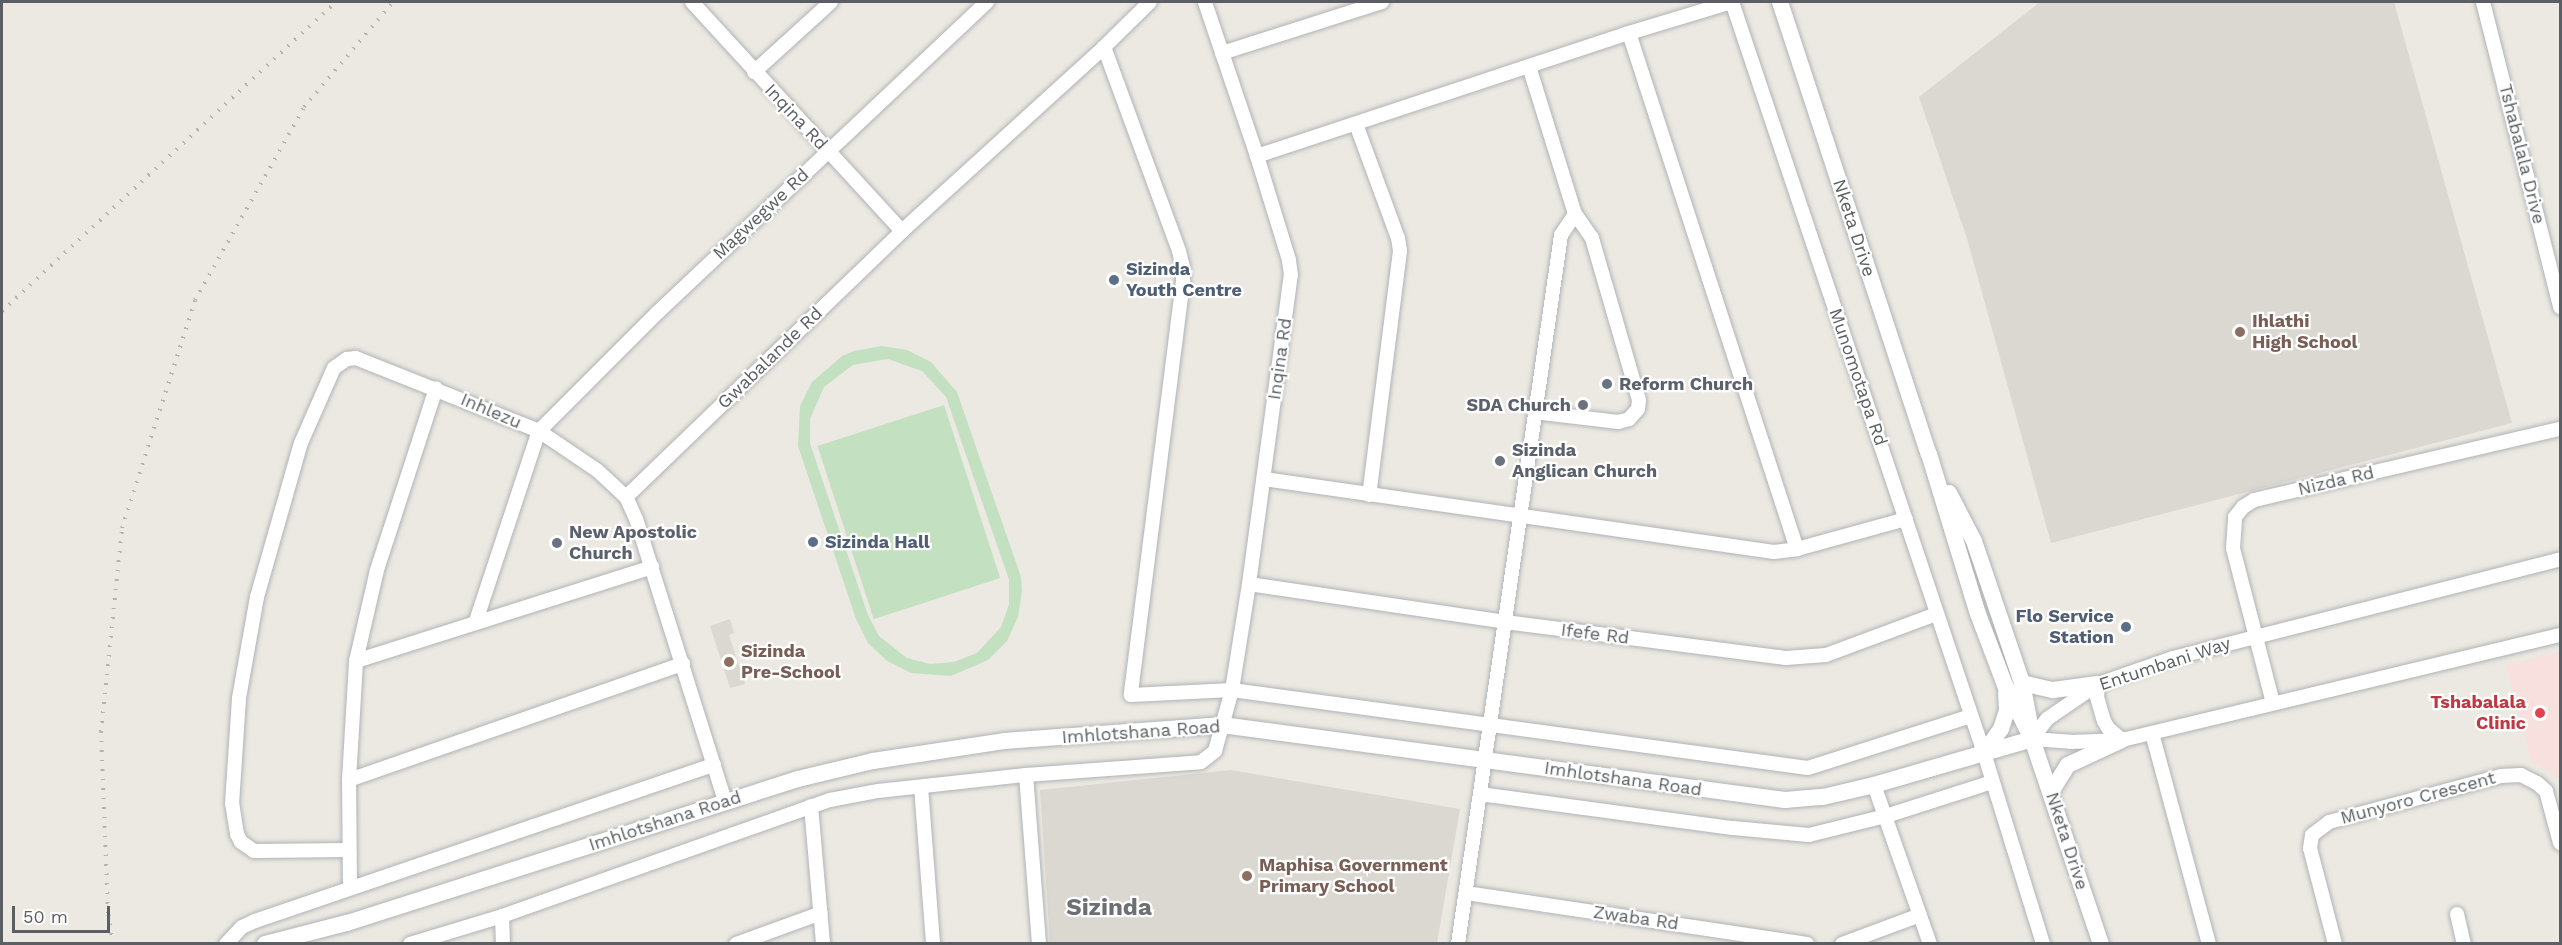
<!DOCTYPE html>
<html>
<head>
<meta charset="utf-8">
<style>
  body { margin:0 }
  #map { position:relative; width:2562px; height:945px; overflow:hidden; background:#ece9e2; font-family:"Work Sans",sans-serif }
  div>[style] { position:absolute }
  .education>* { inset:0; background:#dbd8d1 }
  .medical>* { inset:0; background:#f8e0df }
  .green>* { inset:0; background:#c3e1c1; transform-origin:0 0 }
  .roads { filter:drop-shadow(0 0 2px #b0b3b6) drop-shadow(0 0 2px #b0b3b6) }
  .minor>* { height:14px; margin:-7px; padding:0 7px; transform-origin:7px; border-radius:7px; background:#fff }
  .tertiary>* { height:16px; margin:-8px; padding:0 8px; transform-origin:8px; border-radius:8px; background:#fff }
  .rail>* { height:4px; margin-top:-2px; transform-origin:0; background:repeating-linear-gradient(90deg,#b1b2b2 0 1.5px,transparent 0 9.5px) }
  .dots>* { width:16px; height:16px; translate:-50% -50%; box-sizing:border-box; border:3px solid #fff; border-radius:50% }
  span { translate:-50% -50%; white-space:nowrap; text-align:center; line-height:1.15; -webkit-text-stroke:4.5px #fff; paint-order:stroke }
  .street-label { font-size:18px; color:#5b5e62 }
  .service-label { font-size:18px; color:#4e5e75; font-weight:700 }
  .left { translate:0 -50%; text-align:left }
  .right { translate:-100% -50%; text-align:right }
  .education-label { font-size:18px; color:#785e54; font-weight:700 }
  .worship-label { font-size:18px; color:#5b616d; font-weight:700 }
  .health-label { font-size:18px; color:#be3a42; font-weight:700 }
  .district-label { font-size:24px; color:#6c7073; font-weight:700 }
  .frame { position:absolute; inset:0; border:3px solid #5b5e62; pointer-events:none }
  .scale { position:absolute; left:12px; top:906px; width:98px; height:27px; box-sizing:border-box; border:3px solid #5b5e62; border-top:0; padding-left:8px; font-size:18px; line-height:21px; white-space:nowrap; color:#5b5e62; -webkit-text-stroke:4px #fff; paint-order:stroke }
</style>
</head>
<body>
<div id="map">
  <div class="education">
    <i style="clip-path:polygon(2040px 2px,2394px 2px,2512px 423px,2051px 543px,1968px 242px,1919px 97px)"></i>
    <i style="clip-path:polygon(730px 619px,734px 633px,729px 635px,745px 684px,730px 688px,710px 626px)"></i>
    <i style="clip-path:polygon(1231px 770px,1460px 809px,1437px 943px,1050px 943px,1040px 790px)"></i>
  </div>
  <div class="medical">
    <i style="clip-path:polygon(2560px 652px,2560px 779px,2531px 760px,2506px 665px)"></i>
  </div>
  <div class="green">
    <i style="clip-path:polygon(evenodd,881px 346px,907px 350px,931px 362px,957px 392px,1021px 577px,1022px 591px,1018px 617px,1007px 641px,988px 660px,951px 676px,911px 673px,887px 661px,868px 643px,856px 619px,798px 446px,800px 406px,812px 382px,842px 356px,854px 351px,881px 346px,888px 359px,922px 371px,946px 397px,1009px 580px,1009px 604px,1001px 627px,977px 653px,954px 662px,930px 664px,907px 658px,879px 636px,868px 615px,810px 443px,810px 419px,824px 387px,853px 365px,888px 359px)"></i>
    <i style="left:944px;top:405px;width:182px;height:133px;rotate:72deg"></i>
  </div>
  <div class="roads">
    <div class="minor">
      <i style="left:692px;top:2px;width:311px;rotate:47.5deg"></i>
      <i style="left:1732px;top:2px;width:792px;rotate:71.45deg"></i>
      <i style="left:1984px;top:753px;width:200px;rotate:72.8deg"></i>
      <i style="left:2483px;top:2px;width:315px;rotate:75.8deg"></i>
      <i style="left:1629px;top:33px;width:543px;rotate:71.97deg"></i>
      <i style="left:1104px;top:47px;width:217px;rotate:69.8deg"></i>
      <i style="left:1179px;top:251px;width:16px;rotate:76deg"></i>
      <i style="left:1183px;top:267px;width:14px;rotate:90deg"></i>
      <i style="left:1183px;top:281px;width:417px;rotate:97.2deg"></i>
      <i style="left:1131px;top:695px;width:101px;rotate:-2.8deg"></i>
      <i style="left:1232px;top:690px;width:581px;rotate:7.71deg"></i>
      <i style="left:1808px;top:768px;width:171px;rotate:-17.7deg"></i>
      <i style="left:1222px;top:53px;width:168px;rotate:-17.7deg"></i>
      <i style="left:754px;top:72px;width:104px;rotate:-42.3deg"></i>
      <i style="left:1356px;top:124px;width:121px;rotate:69.8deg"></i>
      <i style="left:1398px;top:238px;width:13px;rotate:81deg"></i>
      <i style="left:1400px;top:251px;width:246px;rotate:97.2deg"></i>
      <i style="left:1257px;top:156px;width:392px;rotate:-18.3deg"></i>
      <i style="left:1629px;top:33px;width:108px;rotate:-16.8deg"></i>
      <i style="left:1534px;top:412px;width:85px;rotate:6.8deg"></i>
      <i style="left:1618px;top:422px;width:11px;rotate:-15deg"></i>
      <i style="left:1629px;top:419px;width:13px;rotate:-48deg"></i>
      <i style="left:1638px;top:409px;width:9px;rotate:-84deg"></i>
      <i style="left:1639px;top:400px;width:169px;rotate:-106.2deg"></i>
      <i style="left:1592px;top:238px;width:29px;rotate:-125deg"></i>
      <i style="left:1264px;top:479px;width:515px;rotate:8.15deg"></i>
      <i style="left:1774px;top:552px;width:23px;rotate:-7deg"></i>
      <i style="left:1797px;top:549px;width:113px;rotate:-15.4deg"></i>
      <i style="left:1249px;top:584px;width:259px;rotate:8.4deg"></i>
      <i style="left:1505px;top:622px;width:283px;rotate:7.3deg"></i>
      <i style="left:1786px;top:658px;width:40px;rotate:-4.3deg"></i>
      <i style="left:1826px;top:655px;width:117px;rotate:-20.4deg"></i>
      <i style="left:476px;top:621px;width:200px;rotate:-71.7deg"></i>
      <i style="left:539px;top:431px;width:168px;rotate:-45deg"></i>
      <i style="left:658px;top:312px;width:452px;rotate:-43.3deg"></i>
      <i style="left:356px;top:661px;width:311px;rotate:-17.6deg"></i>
      <i style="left:2098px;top:684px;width:13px;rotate:94deg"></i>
      <i style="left:2097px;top:697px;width:25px;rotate:74deg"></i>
      <i style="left:2104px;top:721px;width:8px;rotate:60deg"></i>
      <i style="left:2108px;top:728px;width:18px;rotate:41deg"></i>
      <i style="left:2273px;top:703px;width:160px;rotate:-104.5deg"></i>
      <i style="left:2233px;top:548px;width:31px;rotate:-86deg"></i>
      <i style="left:2235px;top:517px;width:13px;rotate:-51deg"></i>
      <i style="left:2243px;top:507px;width:13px;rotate:-32deg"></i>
      <i style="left:2254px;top:500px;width:314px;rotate:-13.1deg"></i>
      <i style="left:2152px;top:733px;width:219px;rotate:74.9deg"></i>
      <i style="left:2032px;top:739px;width:25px;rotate:-53deg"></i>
      <i style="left:2047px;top:719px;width:62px;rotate:-34.5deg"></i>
      <i style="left:2098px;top:684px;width:79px;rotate:-19.1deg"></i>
      <i style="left:2173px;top:658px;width:399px;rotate:-14.3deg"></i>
      <i style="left:2032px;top:739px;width:39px;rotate:4deg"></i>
      <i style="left:2071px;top:742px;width:51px;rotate:-2.2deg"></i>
      <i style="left:2122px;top:740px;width:450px;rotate:-13.5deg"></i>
      <i style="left:1026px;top:775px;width:169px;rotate:85.6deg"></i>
      <i style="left:349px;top:780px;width:354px;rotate:-19.2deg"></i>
      <i style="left:1874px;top:785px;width:169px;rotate:70.6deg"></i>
      <i style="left:921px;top:787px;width:157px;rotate:85.6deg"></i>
      <i style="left:1480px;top:794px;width:255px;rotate:7.7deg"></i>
      <i style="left:1733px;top:828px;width:76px;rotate:5.3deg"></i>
      <i style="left:1809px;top:835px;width:79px;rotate:-13.9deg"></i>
      <i style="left:1886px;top:816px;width:111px;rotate:-17.8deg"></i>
      <i style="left:725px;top:801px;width:296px;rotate:-107.5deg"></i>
      <i style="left:636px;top:519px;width:24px;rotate:-114deg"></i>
      <i style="left:626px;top:497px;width:383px;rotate:-43.9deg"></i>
      <i style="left:902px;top:231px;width:273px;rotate:-42.3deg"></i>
      <i style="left:1104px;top:47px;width:64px;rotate:-44.4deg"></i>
      <i style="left:811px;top:806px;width:139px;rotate:85deg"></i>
      <i style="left:349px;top:850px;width:95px;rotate:179.4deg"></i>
      <i style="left:254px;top:851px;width:16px;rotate:-145deg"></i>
      <i style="left:241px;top:842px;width:9px;rotate:-117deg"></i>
      <i style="left:237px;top:834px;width:30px;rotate:-99deg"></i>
      <i style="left:232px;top:804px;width:106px;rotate:-86.2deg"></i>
      <i style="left:239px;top:698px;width:103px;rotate:-79.9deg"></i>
      <i style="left:257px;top:597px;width:160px;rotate:-74.1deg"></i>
      <i style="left:301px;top:443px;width:82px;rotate:-66.3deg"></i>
      <i style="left:334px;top:368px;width:16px;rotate:-35deg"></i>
      <i style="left:347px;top:359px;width:9px;rotate:-6deg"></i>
      <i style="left:356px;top:358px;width:197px;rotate:21.7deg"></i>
      <i style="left:539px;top:431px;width:71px;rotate:34.1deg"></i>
      <i style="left:598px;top:471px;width:38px;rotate:43deg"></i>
      <i style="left:350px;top:887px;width:107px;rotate:-90.5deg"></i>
      <i style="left:349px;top:780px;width:119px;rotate:-86.6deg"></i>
      <i style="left:356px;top:661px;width:93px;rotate:-77deg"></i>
      <i style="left:377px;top:570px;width:191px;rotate:-72deg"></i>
      <i style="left:1466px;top:893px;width:345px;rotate:8.5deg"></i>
      <i style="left:2457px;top:914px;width:31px;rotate:77deg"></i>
      <i style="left:502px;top:916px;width:28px;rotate:88deg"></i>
      <i style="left:226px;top:944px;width:23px;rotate:-47deg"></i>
      <i style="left:242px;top:927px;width:14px;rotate:-25deg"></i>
      <i style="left:255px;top:921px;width:485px;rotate:-18.8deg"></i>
      <i style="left:410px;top:944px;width:96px;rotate:-16.9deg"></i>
      <i style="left:502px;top:916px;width:348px;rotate:-19.5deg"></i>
      <i style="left:830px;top:800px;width:49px;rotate:-10.6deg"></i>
      <i style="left:878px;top:791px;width:149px;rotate:-6.2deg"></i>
      <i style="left:1026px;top:775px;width:175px;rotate:-4.2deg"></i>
      <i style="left:1201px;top:762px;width:18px;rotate:-38deg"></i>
      <i style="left:1215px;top:751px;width:63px;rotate:-74.4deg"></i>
      <i style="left:1232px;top:690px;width:107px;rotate:-80.9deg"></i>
      <i style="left:1249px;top:584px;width:312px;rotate:-82.3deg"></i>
      <i style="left:1291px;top:275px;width:15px;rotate:-98deg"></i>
      <i style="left:1289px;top:260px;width:109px;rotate:-107.1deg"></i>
      <i style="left:1257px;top:156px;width:163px;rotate:-108.7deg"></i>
      <i style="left:736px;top:944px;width:90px;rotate:-20deg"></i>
      <i style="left:1458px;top:944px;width:716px;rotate:-81.73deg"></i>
      <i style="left:1561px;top:235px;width:25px;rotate:-56deg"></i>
      <i style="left:1575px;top:214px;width:155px;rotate:-107.3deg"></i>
      <i style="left:1842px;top:944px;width:83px;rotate:-20.4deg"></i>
      <i style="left:2335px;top:944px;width:99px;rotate:-104.6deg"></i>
      <i style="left:2310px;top:848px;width:13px;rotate:-81deg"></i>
      <i style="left:2312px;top:835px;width:21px;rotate:-37deg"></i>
      <i style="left:2329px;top:822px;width:178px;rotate:-15deg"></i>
      <i style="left:2501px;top:776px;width:20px;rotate:-3deg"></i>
      <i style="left:2521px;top:775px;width:18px;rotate:27deg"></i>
      <i style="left:2537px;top:783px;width:12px;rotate:42deg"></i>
      <i style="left:2546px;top:791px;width:54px;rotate:74.9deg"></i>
    </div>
    <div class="tertiary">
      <i style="left:1780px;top:2px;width:476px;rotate:71.8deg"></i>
      <i style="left:1929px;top:454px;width:167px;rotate:73deg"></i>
      <i style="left:1978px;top:614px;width:76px;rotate:69.2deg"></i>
      <i style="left:2005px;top:685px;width:60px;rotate:63.4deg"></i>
      <i style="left:2032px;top:739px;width:216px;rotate:71.4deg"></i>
      <i style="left:1949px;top:493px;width:54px;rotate:62.5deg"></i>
      <i style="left:1974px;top:541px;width:150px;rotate:71.3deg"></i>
      <i style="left:2022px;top:683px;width:38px;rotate:79deg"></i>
      <i style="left:2022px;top:683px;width:32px;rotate:13deg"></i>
      <i style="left:2053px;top:690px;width:45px;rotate:-7.6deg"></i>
      <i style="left:1984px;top:753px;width:29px;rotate:-55deg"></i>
      <i style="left:2001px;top:729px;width:20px;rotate:-72deg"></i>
      <i style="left:2007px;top:710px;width:18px;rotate:-93deg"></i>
      <i style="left:2051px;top:792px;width:32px;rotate:-58deg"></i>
      <i style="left:2068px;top:765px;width:60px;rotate:-24.8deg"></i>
      <i style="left:265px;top:944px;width:85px;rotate:-14.4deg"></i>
      <i style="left:347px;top:923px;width:473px;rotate:-17.7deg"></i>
      <i style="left:798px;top:779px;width:77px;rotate:-13.5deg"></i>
      <i style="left:873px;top:761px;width:134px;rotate:-8.6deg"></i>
      <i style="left:1005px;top:741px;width:218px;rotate:-4.2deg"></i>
      <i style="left:1222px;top:725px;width:568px;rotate:7.59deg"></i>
      <i style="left:1785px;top:800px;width:38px;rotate:-5deg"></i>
      <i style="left:1823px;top:797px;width:52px;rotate:-13.2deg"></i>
      <i style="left:1874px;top:785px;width:165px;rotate:-16.2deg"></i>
    </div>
  </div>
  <div class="rail">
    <i style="left:2px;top:311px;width:455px;rotate:-42.8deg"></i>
    <i style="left:113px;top:944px;width:31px;rotate:-99deg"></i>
    <i style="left:108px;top:913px;width:181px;rotate:-92.2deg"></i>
    <i style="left:101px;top:732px;width:205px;rotate:-84.1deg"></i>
    <i style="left:122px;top:528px;width:239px;rotate:-72.2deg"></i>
    <i style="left:195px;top:300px;width:222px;rotate:-60.5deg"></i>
    <i style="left:304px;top:107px;width:138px;rotate:-49.7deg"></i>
  </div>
  <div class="dots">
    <i style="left:1114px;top:280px;background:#5c6f8a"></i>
    <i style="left:2240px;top:332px;background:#8d6e63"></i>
    <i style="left:1607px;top:384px;background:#6b7280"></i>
    <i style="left:1583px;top:405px;background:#6b7280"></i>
    <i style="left:1500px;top:461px;background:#6b7280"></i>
    <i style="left:813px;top:542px;background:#5c6f8a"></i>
    <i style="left:557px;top:543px;background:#6b7280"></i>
    <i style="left:2126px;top:627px;background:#5c6f8a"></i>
    <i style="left:729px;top:662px;background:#8d6e63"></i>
    <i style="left:2540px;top:713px;background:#e0444e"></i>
    <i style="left:1247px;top:876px;background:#8d6e63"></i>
  </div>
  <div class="street-label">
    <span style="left:796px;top:117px;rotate:47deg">Inqina Rd</span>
    <span style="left:2522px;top:154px;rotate:76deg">Tshabalala Drive</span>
    <span style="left:761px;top:214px;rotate:-43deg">Magwegwe Rd</span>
    <span style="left:1854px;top:228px;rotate:72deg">Nketa Drive</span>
    <span style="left:770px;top:358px;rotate:-44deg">Gwabalande Rd</span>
    <span style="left:1280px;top:359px;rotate:-82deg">Inqina Rd</span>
    <span style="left:1858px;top:377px;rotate:71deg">Munomotapa Rd</span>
    <span style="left:491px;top:411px;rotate:23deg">Inhlezu</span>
    <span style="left:2336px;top:481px;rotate:-13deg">Nizda Rd</span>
    <span style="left:1595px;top:634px;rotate:7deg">Ifefe Rd</span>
    <span style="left:2165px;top:664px;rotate:-18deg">Entumbani Way</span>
    <span style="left:1141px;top:732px;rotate:-4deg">Imhlotshana Road</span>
    <span style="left:1623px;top:779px;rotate:8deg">Imhlotshana Road</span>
    <span style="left:2418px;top:798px;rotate:-15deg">Munyoro Crescent</span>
    <span style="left:665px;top:821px;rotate:-18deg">Imhlotshana Road</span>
    <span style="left:2067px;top:841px;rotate:72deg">Nketa Drive</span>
    <span style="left:1636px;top:918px;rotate:8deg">Zwaba Rd</span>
  </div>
  <div class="service-label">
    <span class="left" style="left:1126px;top:280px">Sizinda<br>Youth Centre</span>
    <span class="left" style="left:825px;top:542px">Sizinda Hall</span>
    <span class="right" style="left:2114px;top:627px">Flo Service<br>Station</span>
  </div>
  <div class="education-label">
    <span class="left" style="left:2252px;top:332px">Ihlathi<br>High School</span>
    <span class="left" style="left:741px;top:662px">Sizinda<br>Pre-School</span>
    <span class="left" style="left:1259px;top:876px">Maphisa Government<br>Primary School</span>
  </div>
  <div class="worship-label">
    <span class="left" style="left:1619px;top:384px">Reform Church</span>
    <span class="right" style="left:1571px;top:405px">SDA Church</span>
    <span class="left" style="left:1512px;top:461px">Sizinda<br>Anglican Church</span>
    <span class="left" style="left:569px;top:543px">New Apostolic<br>Church</span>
  </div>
  <div class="health-label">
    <span class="right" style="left:2526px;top:713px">Tshabalala<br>Clinic</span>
  </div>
  <div class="district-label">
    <span style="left:1109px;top:908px">Sizinda</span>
  </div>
  <div class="frame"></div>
  <div class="scale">50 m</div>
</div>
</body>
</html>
